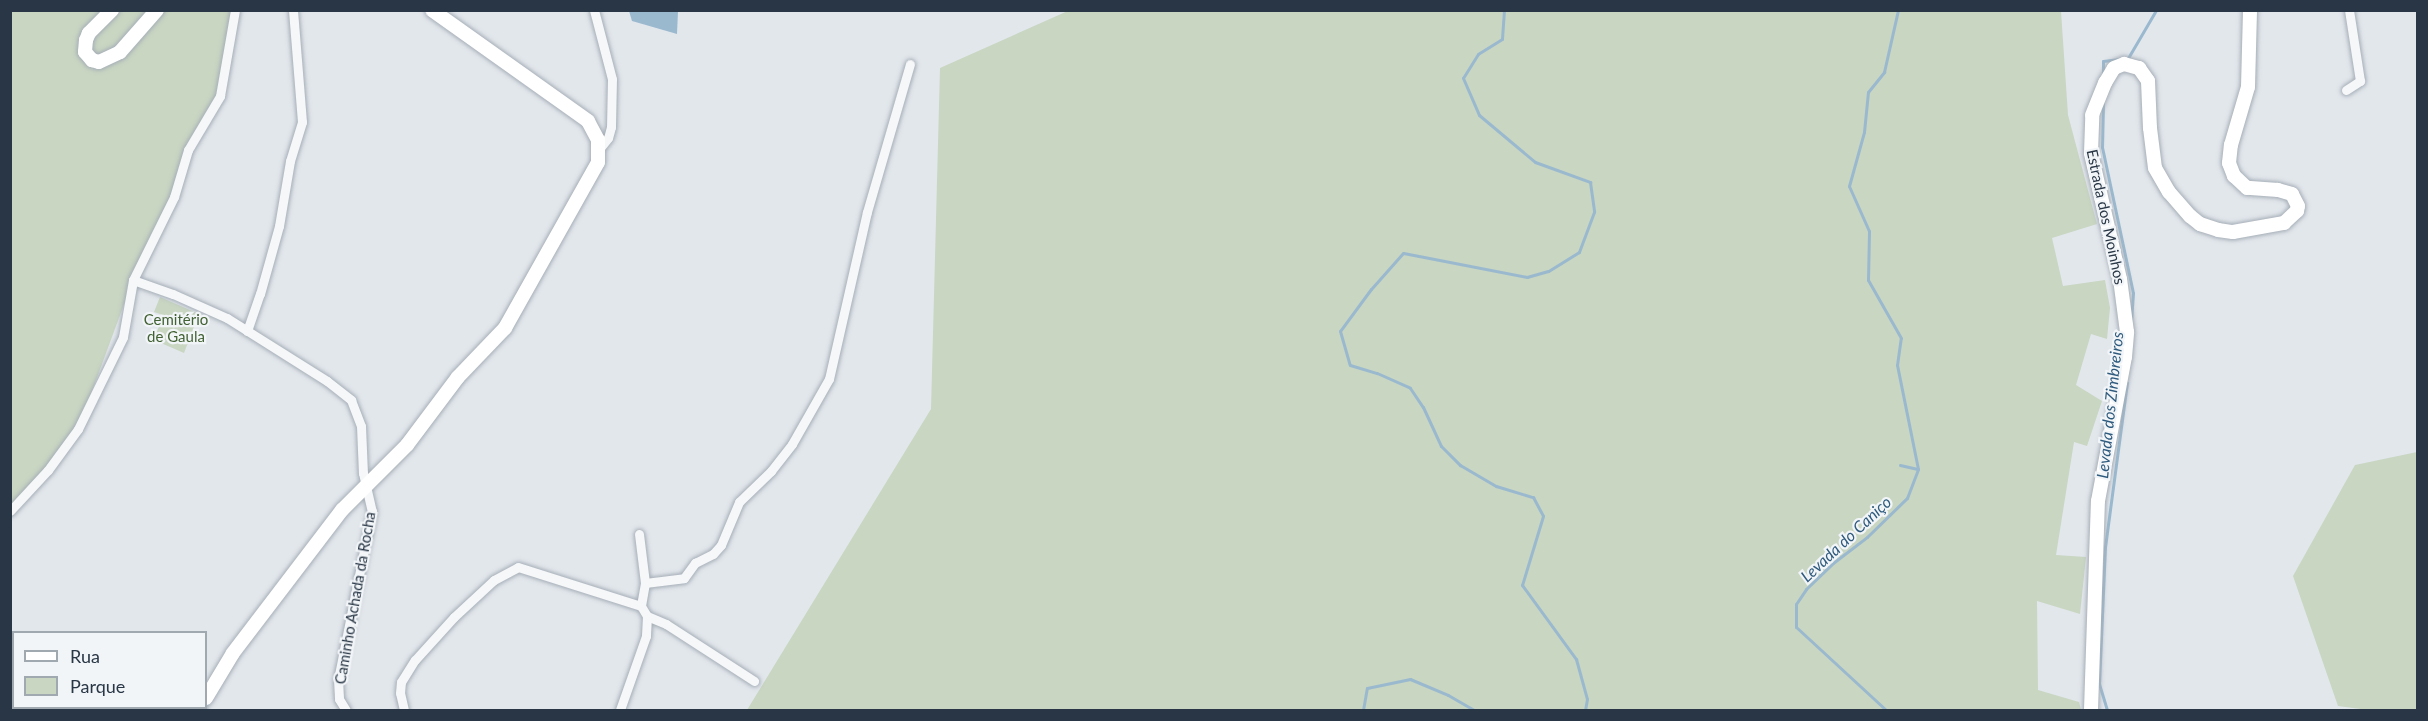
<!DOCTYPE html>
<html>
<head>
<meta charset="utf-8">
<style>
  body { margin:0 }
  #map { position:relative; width:2428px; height:721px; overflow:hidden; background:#e2e7ec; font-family:Lato,sans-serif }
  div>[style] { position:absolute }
  .green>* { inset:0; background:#c9d6c2 }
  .water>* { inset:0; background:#9ab9cf }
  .stream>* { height:3px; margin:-1.5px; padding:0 1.5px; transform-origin:1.5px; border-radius:1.5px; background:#9ab9cf }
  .roads { filter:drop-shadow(0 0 2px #a6aeb7) drop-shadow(0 0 2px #a6aeb7) }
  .street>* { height:9px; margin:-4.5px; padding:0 4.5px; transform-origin:4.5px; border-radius:4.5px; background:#f5f7f9 }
  .secondary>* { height:14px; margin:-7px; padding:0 7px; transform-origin:7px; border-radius:7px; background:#fff }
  span { translate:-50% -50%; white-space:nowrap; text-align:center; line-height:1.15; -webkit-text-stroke:4.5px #f2f5f8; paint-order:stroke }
  .street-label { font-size:15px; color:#283645 }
  .park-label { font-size:15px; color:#426234 }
  .water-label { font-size:16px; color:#2e5a7d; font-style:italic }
  .frame { position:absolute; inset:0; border:12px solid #283645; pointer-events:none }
  .legend { position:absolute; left:12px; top:631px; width:195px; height:78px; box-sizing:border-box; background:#f2f5f8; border:2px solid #a1a9b0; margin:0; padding:8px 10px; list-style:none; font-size:18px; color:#283645 }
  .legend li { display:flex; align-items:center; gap:12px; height:30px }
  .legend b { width:30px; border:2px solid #a1a9b0 }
</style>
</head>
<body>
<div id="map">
  <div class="green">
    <i style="clip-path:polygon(1070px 10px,2061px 11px,2068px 115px,2097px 224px,2052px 238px,2063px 286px,2105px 280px,2110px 308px,2107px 339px,2091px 334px,2076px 385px,2102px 401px,2087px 446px,2074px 442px,2056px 555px,2086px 557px,2080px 614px,2037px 601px,2038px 690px,2079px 702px,2081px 710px,747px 710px,931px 409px,940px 68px)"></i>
    <i style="clip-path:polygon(11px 11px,235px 11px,224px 83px,133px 280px,78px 429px,11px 511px)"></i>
    <i style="clip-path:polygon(160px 297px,199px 314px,184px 353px,154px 340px,163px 315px,154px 312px)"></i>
    <i style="clip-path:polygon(2417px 452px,2417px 710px,2368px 710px,2338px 706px,2293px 576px,2355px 465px)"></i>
    <i style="clip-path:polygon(13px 682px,14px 708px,185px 708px,189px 710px,11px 710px,10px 684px)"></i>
  </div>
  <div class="water">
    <i style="clip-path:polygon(629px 11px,678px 11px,677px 34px,632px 21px)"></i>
  </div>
  <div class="stream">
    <i style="left:1504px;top:10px;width:29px;rotate:94deg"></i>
    <i style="left:1502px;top:39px;width:28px;rotate:148deg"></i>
    <i style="left:1478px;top:54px;width:28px;rotate:122deg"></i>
    <i style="left:1463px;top:78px;width:40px;rotate:66.6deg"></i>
    <i style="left:1479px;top:115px;width:73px;rotate:40deg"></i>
    <i style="left:1535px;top:162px;width:59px;rotate:20deg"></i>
    <i style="left:1590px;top:182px;width:30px;rotate:82deg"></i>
    <i style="left:1594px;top:212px;width:43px;rotate:110.6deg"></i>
    <i style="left:1579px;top:252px;width:36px;rotate:148deg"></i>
    <i style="left:1548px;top:271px;width:22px;rotate:164deg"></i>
    <i style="left:1527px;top:277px;width:126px;rotate:-169deg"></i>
    <i style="left:1403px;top:253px;width:48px;rotate:131.6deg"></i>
    <i style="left:1371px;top:289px;width:52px;rotate:126.4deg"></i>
    <i style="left:1340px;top:331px;width:35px;rotate:74deg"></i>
    <i style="left:1350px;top:365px;width:28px;rotate:17deg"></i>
    <i style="left:1377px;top:373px;width:36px;rotate:24deg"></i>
    <i style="left:1410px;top:388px;width:23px;rotate:56deg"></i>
    <i style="left:1423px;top:407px;width:43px;rotate:65.2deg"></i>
    <i style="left:1441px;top:446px;width:27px;rotate:45deg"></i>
    <i style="left:1460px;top:465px;width:42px;rotate:30.3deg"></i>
    <i style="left:1496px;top:486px;width:39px;rotate:17deg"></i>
    <i style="left:1533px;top:497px;width:21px;rotate:62deg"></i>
    <i style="left:1543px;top:516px;width:72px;rotate:106.9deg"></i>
    <i style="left:1522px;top:585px;width:92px;rotate:53.9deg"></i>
    <i style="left:1576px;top:659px;width:41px;rotate:74.6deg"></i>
    <i style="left:1587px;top:699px;width:11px;rotate:100deg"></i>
    <i style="left:2103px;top:73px;width:12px;rotate:-90deg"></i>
    <i style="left:2103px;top:61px;width:25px;rotate:-7deg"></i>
    <i style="left:2128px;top:58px;width:56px;rotate:-59.7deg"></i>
    <i style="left:2103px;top:104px;width:43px;rotate:91.3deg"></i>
    <i style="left:2102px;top:147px;width:149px;rotate:78deg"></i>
    <i style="left:2133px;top:293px;width:26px;rotate:94deg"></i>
    <i style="left:1900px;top:465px;width:18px;rotate:13deg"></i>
    <i style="left:1363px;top:710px;width:22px;rotate:-80deg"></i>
    <i style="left:1367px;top:688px;width:44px;rotate:-11.8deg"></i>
    <i style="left:1410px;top:679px;width:41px;rotate:22.8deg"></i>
    <i style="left:1448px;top:695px;width:30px;rotate:30deg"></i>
    <i style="left:1886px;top:710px;width:122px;rotate:-137.3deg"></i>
    <i style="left:1796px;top:627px;width:23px;rotate:-90deg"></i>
    <i style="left:1796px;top:604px;width:18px;rotate:-56deg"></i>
    <i style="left:1806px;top:589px;width:37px;rotate:-44deg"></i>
    <i style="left:1833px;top:563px;width:43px;rotate:-37.4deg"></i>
    <i style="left:1867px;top:537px;width:56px;rotate:-44.3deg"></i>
    <i style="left:1907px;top:498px;width:31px;rotate:-69deg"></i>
    <i style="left:1918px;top:469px;width:106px;rotate:-101.4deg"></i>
    <i style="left:1897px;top:365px;width:27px;rotate:-82deg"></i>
    <i style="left:1901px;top:338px;width:67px;rotate:-119.6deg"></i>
    <i style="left:1868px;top:280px;width:49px;rotate:-88.8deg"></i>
    <i style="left:1869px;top:231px;width:49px;rotate:-114deg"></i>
    <i style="left:1849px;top:186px;width:56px;rotate:-74.5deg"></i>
    <i style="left:1864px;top:132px;width:40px;rotate:-84.3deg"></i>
    <i style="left:1868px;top:92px;width:26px;rotate:-51deg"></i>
    <i style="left:1884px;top:72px;width:64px;rotate:-77.3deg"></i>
    <i style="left:2107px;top:710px;width:27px;rotate:-107deg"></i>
    <i style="left:2099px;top:684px;width:137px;rotate:-87.5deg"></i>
    <i style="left:2105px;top:547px;width:166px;rotate:-82.4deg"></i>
  </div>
  <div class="roads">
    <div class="street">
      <i style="left:594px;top:10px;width:71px;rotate:75.4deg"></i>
      <i style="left:612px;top:79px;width:48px;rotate:91.2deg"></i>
      <i style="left:611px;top:127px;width:11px;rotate:105deg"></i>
      <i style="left:608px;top:138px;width:14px;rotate:129deg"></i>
      <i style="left:2346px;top:90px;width:17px;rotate:-33deg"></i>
      <i style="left:2360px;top:81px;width:72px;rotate:-98.8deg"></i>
      <i style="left:133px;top:280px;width:42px;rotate:19.3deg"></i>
      <i style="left:173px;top:294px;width:59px;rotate:24deg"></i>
      <i style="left:227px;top:318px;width:118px;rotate:32.2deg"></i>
      <i style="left:327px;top:381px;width:31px;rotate:38deg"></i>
      <i style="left:351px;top:400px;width:28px;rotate:69deg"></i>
      <i style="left:361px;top:426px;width:47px;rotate:87.6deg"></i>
      <i style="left:363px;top:473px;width:39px;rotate:77deg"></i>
      <i style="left:372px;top:511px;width:171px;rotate:101.4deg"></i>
      <i style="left:338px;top:679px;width:20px;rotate:87deg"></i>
      <i style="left:339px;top:699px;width:13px;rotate:58deg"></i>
      <i style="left:247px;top:331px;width:39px;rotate:-71deg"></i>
      <i style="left:260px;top:294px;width:71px;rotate:-74.4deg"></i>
      <i style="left:279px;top:226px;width:66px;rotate:-80.4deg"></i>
      <i style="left:290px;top:161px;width:41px;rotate:-72.9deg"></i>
      <i style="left:302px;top:122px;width:112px;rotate:-94.6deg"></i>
      <i style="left:10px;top:511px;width:56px;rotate:-47.2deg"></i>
      <i style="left:48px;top:470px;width:51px;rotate:-53.8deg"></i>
      <i style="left:78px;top:429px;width:102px;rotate:-63.9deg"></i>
      <i style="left:123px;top:337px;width:58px;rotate:-80deg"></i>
      <i style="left:133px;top:280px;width:93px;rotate:-63.7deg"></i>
      <i style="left:174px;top:197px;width:49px;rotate:-73.4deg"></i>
      <i style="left:188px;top:150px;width:63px;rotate:-59.3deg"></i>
      <i style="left:220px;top:96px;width:87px;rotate:-80.1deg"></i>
      <i style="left:639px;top:534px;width:49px;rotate:83deg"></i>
      <i style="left:645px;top:583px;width:23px;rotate:100deg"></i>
      <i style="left:645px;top:583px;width:39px;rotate:-7deg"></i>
      <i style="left:684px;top:578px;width:19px;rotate:-54deg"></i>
      <i style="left:695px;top:563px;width:20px;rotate:-27deg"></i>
      <i style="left:713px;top:554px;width:12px;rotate:-48deg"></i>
      <i style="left:721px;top:545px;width:47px;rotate:-67.3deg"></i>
      <i style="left:739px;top:502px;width:45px;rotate:-44.1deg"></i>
      <i style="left:771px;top:471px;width:34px;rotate:-52deg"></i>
      <i style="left:792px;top:444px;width:75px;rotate:-60.4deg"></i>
      <i style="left:829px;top:379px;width:171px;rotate:-77.2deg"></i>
      <i style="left:867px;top:212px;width:154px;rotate:-73.8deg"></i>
      <i style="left:647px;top:616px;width:21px;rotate:23deg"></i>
      <i style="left:666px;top:624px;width:105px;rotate:32.9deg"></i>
      <i style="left:10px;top:684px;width:4px;rotate:-27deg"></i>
      <i style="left:185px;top:708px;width:4px;rotate:27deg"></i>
      <i style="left:404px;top:710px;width:17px;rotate:-103deg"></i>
      <i style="left:400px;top:693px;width:11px;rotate:-85deg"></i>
      <i style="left:401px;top:682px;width:26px;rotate:-58deg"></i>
      <i style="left:415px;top:660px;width:58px;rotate:-47.8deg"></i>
      <i style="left:454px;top:617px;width:54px;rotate:-42.8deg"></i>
      <i style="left:494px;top:580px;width:27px;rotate:-28deg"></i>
      <i style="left:518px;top:567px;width:129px;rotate:17.6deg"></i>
      <i style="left:641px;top:606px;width:12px;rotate:59deg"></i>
      <i style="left:647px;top:616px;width:20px;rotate:93deg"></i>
      <i style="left:646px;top:636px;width:78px;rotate:109.4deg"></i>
    </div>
    <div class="secondary">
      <i style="left:112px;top:10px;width:33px;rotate:135deg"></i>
      <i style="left:89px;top:33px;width:8px;rotate:113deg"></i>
      <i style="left:86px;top:40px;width:12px;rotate:95deg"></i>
      <i style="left:85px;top:52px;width:11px;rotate:49deg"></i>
      <i style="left:92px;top:60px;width:7px;rotate:16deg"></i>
      <i style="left:99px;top:62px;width:23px;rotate:-25deg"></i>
      <i style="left:120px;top:52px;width:56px;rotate:-48.6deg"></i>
      <i style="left:206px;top:698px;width:52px;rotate:-59deg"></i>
      <i style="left:233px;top:653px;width:180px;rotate:-52.7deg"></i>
      <i style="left:342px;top:510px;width:92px;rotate:-45deg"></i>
      <i style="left:407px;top:445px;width:85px;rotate:-53.1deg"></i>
      <i style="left:458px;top:377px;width:68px;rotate:-46.2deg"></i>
      <i style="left:505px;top:328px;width:190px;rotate:-60.7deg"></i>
      <i style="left:598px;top:162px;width:22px;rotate:-90deg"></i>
      <i style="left:598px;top:140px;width:21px;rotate:-118deg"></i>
      <i style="left:588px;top:121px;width:191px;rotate:-144.6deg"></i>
      <i style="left:198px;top:710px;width:3px;rotate:-45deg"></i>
      <i style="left:2091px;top:710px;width:209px;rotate:-88.1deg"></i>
      <i style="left:2098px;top:501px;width:147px;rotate:-79.4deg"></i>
      <i style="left:2125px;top:357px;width:25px;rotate:-85deg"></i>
      <i style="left:2127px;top:332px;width:53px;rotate:-97.5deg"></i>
      <i style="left:2120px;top:279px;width:129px;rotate:-103deg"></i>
      <i style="left:2091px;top:153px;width:38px;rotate:-88deg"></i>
      <i style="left:2092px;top:115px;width:35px;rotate:-68deg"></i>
      <i style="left:2105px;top:83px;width:17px;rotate:-59deg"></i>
      <i style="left:2114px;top:68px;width:11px;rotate:-22deg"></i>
      <i style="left:2124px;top:64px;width:16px;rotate:15deg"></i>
      <i style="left:2139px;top:68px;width:16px;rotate:55deg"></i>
      <i style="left:2148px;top:81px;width:47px;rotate:87.6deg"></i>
      <i style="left:2150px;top:128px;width:40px;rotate:82.9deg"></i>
      <i style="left:2155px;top:168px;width:28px;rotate:60deg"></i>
      <i style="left:2169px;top:192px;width:32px;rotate:49deg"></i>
      <i style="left:2190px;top:216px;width:13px;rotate:39deg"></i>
      <i style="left:2200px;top:224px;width:19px;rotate:18deg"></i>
      <i style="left:2218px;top:230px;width:15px;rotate:8deg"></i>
      <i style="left:2233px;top:232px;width:52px;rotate:-10deg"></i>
      <i style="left:2284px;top:223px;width:18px;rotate:-43deg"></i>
      <i style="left:2297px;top:211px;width:5px;rotate:-79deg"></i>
      <i style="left:2298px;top:206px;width:13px;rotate:-117deg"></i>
      <i style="left:2292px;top:194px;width:15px;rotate:-164deg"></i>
      <i style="left:2278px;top:190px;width:31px;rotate:-176deg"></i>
      <i style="left:2247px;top:188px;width:18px;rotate:-137deg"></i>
      <i style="left:2234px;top:176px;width:14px;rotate:-111deg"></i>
      <i style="left:2229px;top:163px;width:18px;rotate:-84deg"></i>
      <i style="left:2231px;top:145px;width:60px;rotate:-73.7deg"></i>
      <i style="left:2248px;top:87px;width:77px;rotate:-88.5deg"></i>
    </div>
  </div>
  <div class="street-label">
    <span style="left:2106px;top:217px;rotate:78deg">Estrada dos Moinhos</span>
    <span style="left:355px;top:598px;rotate:-80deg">Caminho Achada da Rocha</span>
  </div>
  <div class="park-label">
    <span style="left:176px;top:328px">Cemitério<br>de Gaula</span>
  </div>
  <div class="water-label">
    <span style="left:2110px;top:405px;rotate:-84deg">Levada dos Zimbreiros</span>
    <span style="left:1846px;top:539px;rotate:-43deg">Levada do Caniço</span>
  </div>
  <div class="frame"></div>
  <ul class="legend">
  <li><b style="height:8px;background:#fff"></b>Rua</li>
  <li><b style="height:16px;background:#c9d6c2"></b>Parque</li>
  </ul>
</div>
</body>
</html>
